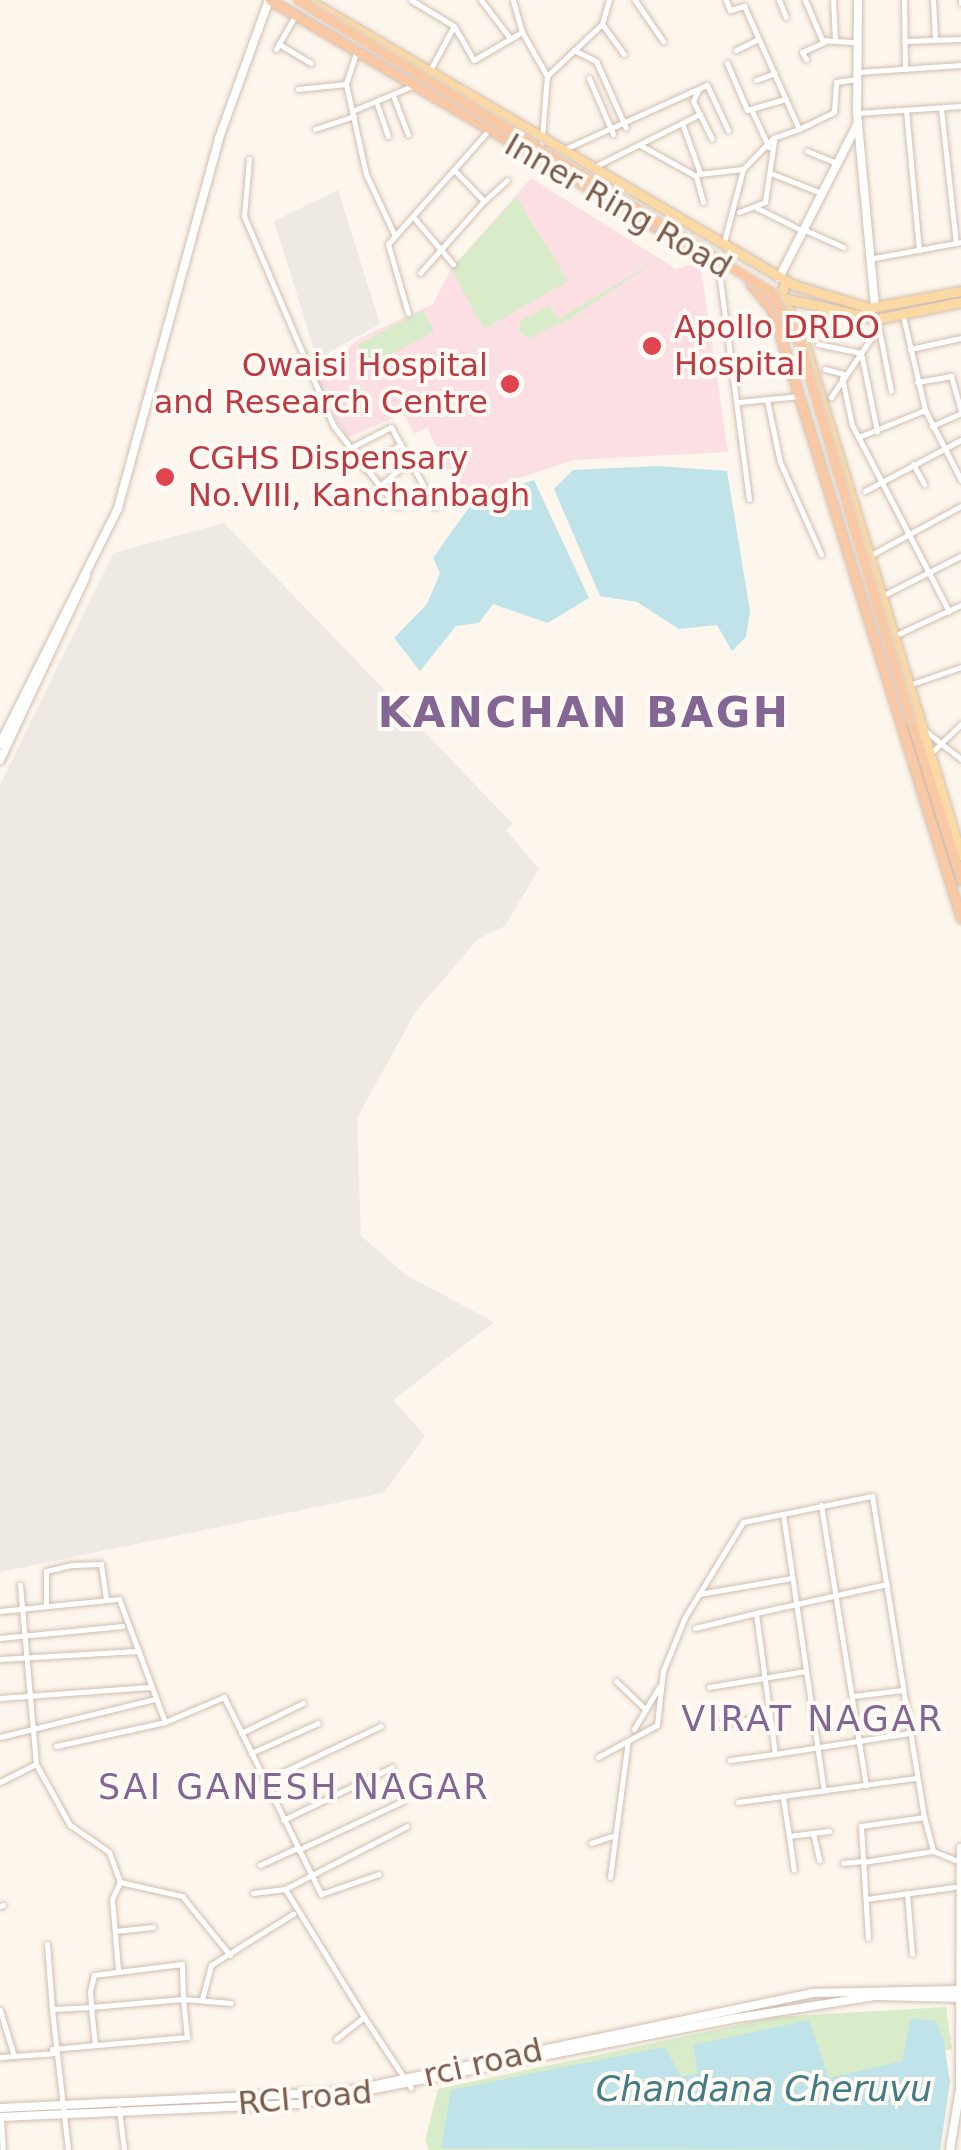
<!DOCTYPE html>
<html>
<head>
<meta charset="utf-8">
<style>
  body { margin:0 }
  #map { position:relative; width:961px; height:2150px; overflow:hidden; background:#fdf6ec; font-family:"DejaVu Sans",sans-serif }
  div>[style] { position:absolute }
  .industrial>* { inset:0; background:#efe9e4 }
  .medical>* { inset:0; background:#fbdfe3 }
  .green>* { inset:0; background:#d8ecc9; transform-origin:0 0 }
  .water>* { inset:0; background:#bfe3e8 }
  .roads { filter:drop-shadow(0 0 2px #d1beb0) drop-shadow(0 0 2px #d1beb0) }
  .minor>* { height:5px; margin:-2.5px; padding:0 2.5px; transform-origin:2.5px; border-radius:2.5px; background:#fff }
  .tertiary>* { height:8px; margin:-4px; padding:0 4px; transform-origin:4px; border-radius:4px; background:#fff }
  .secondary>* { height:8px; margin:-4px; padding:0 4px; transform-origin:4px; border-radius:4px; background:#fff }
  .primary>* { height:9px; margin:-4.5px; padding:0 4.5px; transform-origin:4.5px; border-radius:4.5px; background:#fbd9a5 }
  .trunk>* { height:9px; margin:-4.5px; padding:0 4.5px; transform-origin:4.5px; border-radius:4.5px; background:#f9c8a4 }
  .bridges { filter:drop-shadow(0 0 2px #dad1cd) drop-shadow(0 0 2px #dad1cd) }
  .trunk-bridge>* { height:9px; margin:-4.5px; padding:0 4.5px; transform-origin:4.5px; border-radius:4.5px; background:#f9c8a4 }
  .dots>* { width:28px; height:28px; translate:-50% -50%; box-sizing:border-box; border:5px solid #fffaf3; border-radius:50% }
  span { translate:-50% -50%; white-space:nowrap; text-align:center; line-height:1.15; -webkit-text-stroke:8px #fffaf3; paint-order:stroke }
  .street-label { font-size:32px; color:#7a5c4d }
  .health-label { font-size:32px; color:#be3a42 }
  .left { translate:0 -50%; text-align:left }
  .right { translate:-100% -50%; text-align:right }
  .neighbourhood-label { font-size:35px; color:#846695; letter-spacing:2.5px }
  .water-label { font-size:35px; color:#437c86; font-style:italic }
  .district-label { font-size:42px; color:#846695; font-weight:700; letter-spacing:2.5px }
</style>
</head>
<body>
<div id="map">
  <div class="industrial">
    <i style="clip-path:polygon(338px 190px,380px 324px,317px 359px,274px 221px)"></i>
    <i style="clip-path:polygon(224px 523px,513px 824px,506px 830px,539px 869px,505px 926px,478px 939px,416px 1011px,357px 1118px,361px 1236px,406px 1275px,494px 1322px,393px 1400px,425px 1436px,384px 1493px,0 1572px,0 785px,113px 553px)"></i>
  </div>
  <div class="medical">
    <i style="clip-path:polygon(531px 178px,676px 269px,700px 262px,728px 452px,574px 460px,460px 498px,427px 427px,415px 434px,403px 414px,347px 438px,315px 378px,360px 338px,433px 304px,451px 269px)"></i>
  </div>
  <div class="green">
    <i style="clip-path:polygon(516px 197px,568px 281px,484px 329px,451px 269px)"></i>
    <i style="clip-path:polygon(668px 253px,571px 318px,529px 338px,519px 332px,520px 321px,549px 306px,559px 319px)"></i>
    <i style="left:423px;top:310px;width:24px;height:74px;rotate:62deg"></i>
    <i style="clip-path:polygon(946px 2007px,952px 2049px,943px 2051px,950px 2081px,940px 2150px,429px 2150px,425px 2141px,438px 2089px,775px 2017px)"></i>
  </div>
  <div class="water">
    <i style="clip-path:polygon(657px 466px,727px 471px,750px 611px,746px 637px,732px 651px,717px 625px,679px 629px,637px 602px,600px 596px,554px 489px,573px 470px)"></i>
    <i style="clip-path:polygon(534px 480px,589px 598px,548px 623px,493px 604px,479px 623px,456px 626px,420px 671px,394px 638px,427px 604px,440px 573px,433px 558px,475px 499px)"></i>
    <i style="clip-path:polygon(911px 2018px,936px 2021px,943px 2038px,950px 2081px,940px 2150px,441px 2148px,451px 2090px,665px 2047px,681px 2077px,698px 2073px,693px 2045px,809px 2020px,829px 2078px,902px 2061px)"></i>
  </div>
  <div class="roads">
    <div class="minor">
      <i style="left:411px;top:0;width:50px;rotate:31.2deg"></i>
      <i style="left:454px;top:26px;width:39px;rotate:60deg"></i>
      <i style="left:474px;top:60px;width:56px;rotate:-30.3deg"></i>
      <i style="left:522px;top:32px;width:33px;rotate:-106deg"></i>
      <i style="left:481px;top:0;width:48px;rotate:52.7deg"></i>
      <i style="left:635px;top:0;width:50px;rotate:55.7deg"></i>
      <i style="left:726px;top:0;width:11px;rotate:68deg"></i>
      <i style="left:730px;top:10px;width:15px;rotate:-16deg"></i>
      <i style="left:744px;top:6px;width:135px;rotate:65.9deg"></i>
      <i style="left:799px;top:129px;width:39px;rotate:-26deg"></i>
      <i style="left:834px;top:112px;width:30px;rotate:-86deg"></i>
      <i style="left:836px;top:82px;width:21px;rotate:-8deg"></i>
      <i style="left:779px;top:0;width:18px;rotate:68deg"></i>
      <i style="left:805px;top:0;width:43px;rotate:67deg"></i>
      <i style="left:822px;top:40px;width:13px;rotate:4deg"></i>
      <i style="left:833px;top:0;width:41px;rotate:87.2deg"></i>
      <i style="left:835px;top:41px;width:22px;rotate:3deg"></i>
      <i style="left:904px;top:0;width:69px;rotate:89.2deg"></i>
      <i style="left:933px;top:0;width:39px;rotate:87deg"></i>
      <i style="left:961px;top:0;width:3px;rotate:90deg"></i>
      <i style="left:602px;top:24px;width:37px;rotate:54deg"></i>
      <i style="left:522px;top:32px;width:51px;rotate:60.4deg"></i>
      <i style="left:904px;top:41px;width:57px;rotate:-2deg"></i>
      <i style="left:279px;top:44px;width:37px;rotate:31deg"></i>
      <i style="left:276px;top:49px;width:38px;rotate:-60deg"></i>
      <i style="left:574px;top:50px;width:25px;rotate:27deg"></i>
      <i style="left:596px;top:61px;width:73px;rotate:65.9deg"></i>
      <i style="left:736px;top:50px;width:25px;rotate:-26deg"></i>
      <i style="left:356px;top:53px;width:33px;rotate:108deg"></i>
      <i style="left:346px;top:84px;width:92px;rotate:77.5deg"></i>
      <i style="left:366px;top:174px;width:66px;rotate:65deg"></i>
      <i style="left:806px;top:59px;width:8px;rotate:-120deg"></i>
      <i style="left:802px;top:52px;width:24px;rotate:-24deg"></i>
      <i style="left:727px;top:63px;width:51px;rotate:66.9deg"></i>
      <i style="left:747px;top:110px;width:40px;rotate:-16deg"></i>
      <i style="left:429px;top:72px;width:52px;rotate:-61.5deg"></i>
      <i style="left:858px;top:72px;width:103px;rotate:-3.9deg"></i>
      <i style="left:589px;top:78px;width:61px;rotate:66.8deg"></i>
      <i style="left:756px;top:80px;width:20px;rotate:-20deg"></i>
      <i style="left:298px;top:89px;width:48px;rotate:-5.9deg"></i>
      <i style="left:698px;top:90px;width:12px;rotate:114deg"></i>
      <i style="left:693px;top:101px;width:42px;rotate:63.4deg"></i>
      <i style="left:394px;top:98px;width:39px;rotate:69deg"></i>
      <i style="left:377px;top:104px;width:34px;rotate:71deg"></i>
      <i style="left:941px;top:108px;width:136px;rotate:83.7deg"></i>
      <i style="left:906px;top:110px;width:141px;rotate:84.7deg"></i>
      <i style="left:352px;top:111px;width:65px;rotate:-22.6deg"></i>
      <i style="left:752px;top:111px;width:40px;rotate:65deg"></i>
      <i style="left:857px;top:113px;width:104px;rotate:-3.9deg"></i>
      <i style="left:315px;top:129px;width:41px;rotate:-18.4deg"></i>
      <i style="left:640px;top:145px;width:64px;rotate:29deg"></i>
      <i style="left:696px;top:176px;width:27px;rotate:75deg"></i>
      <i style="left:565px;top:149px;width:156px;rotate:-24.3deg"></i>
      <i style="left:707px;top:85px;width:50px;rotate:65deg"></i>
      <i style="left:541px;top:150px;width:74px;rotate:-85.4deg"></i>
      <i style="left:547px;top:76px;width:76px;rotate:-43.4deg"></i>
      <i style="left:602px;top:24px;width:25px;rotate:-74deg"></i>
      <i style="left:807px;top:151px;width:31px;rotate:22deg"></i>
      <i style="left:249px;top:159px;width:57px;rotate:95deg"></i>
      <i style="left:244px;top:216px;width:227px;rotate:66.9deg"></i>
      <i style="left:333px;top:425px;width:77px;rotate:52.4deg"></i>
      <i style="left:380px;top:486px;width:40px;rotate:-41deg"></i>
      <i style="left:594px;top:167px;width:98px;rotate:-26.6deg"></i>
      <i style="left:456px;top:172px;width:40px;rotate:46deg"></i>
      <i style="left:484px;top:201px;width:31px;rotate:-42deg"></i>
      <i style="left:700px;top:173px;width:53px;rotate:-109.8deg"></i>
      <i style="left:682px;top:123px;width:20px;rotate:-27deg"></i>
      <i style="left:698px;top:174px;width:45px;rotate:-6.3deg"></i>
      <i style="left:773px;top:174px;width:52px;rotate:21.6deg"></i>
      <i style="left:757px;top:208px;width:51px;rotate:26.6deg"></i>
      <i style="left:739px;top:212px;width:28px;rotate:-21deg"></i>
      <i style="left:765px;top:202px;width:62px;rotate:-81.6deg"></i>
      <i style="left:415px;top:219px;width:59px;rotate:49.8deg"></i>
      <i style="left:805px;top:230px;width:42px;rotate:24.1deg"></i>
      <i style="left:724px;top:242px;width:75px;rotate:-75.4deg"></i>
      <i style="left:743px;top:169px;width:43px;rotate:-45.9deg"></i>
      <i style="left:773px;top:138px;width:28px;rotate:-19deg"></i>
      <i style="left:874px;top:258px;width:88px;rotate:-10.4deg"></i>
      <i style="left:420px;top:273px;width:96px;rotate:-48.4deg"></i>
      <i style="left:720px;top:279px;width:222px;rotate:82.5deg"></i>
      <i style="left:408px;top:313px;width:72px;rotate:-106.2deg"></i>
      <i style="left:388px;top:244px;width:151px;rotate:-48.5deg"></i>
      <i style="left:903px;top:316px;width:97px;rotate:76.8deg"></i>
      <i style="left:925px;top:410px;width:79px;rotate:62.8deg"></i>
      <i style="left:877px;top:319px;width:73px;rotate:79deg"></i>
      <i style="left:818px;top:344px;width:44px;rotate:11.8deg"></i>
      <i style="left:861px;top:353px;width:80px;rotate:78.4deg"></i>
      <i style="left:910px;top:349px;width:52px;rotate:-12.2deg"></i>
      <i style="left:825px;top:369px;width:20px;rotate:15deg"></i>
      <i style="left:842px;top:378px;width:48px;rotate:78deg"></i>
      <i style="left:852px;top:425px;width:210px;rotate:62.5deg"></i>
      <i style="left:917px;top:382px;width:35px;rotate:-10deg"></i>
      <i style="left:951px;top:376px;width:35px;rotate:74deg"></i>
      <i style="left:831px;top:397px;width:83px;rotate:-55.7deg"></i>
      <i style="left:767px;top:400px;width:63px;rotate:78.2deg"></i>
      <i style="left:780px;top:462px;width:101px;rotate:66deg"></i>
      <i style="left:739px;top:402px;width:61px;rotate:-5.6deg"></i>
      <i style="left:932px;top:426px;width:32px;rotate:-24deg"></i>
      <i style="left:861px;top:436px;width:69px;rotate:-22.1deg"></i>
      <i style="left:350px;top:448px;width:46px;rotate:-27.1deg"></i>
      <i style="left:391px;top:427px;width:91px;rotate:61.2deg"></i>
      <i style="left:913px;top:464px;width:23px;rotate:61deg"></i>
      <i style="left:364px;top:469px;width:43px;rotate:-33.7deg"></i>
      <i style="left:380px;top:486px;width:27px;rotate:48deg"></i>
      <i style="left:398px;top:506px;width:33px;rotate:-29deg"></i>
      <i style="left:865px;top:491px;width:109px;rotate:-28deg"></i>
      <i style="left:871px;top:555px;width:102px;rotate:-28.6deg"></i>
      <i style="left:884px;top:595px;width:86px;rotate:-26.9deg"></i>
      <i style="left:896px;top:635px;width:72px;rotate:-24.8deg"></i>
      <i style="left:909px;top:685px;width:55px;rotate:-19.1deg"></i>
      <i style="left:924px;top:730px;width:47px;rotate:38.1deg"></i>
      <i style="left:931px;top:753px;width:42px;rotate:-44deg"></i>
      <i style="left:821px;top:1505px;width:284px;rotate:80.9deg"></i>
      <i style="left:783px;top:1514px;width:280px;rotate:81.6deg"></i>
      <i style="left:699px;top:1594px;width:94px;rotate:-9.8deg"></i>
      <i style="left:46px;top:1606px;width:35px;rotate:-90deg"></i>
      <i style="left:46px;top:1571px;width:27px;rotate:-13deg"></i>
      <i style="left:72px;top:1565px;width:29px;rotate:-2deg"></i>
      <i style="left:101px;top:1564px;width:35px;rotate:82deg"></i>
      <i style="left:0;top:1611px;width:120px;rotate:-5.8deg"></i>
      <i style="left:119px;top:1599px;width:131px;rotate:69.5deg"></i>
      <i style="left:695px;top:1628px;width:63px;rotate:-13.8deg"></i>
      <i style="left:0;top:1638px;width:123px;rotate:-5.6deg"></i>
      <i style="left:0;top:1659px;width:137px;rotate:-3.3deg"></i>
      <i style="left:616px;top:1681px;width:40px;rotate:44deg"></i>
      <i style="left:709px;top:1687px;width:98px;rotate:-9.4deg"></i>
      <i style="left:853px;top:1696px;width:50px;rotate:-6.8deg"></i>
      <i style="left:0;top:1698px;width:150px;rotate:-4.2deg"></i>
      <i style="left:718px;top:1724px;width:52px;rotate:-8.9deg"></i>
      <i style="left:634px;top:1729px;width:49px;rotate:-59.2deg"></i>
      <i style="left:241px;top:1733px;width:69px;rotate:-25.8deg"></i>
      <i style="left:0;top:1737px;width:160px;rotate:-13.8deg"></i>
      <i style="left:56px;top:1746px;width:112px;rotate:-12.4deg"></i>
      <i style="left:165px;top:1722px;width:64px;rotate:-23deg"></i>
      <i style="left:224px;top:1697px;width:220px;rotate:63.8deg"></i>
      <i style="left:321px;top:1894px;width:61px;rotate:-19deg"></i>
      <i style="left:251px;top:1753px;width:73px;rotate:-24.1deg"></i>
      <i style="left:775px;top:1754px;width:136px;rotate:-8.9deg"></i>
      <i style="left:598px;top:1757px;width:67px;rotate:-28.5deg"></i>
      <i style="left:657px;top:1725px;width:54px;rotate:-83.7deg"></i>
      <i style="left:663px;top:1671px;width:58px;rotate:-67.8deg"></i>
      <i style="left:685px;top:1617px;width:111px;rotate:-58.6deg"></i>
      <i style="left:743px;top:1522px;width:132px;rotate:-11.4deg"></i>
      <i style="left:872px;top:1496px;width:325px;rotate:80.8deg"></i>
      <i style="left:924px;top:1817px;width:35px;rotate:75deg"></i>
      <i style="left:933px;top:1851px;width:24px;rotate:22deg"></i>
      <i style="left:730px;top:1760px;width:45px;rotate:-7.6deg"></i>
      <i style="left:775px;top:1754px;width:142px;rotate:-97.7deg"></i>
      <i style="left:756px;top:1613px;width:134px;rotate:-12.5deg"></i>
      <i style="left:36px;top:1764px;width:70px;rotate:60.9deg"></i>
      <i style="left:70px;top:1825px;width:47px;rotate:34.7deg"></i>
      <i style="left:109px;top:1852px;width:32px;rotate:70deg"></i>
      <i style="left:264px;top:1781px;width:129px;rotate:-25.2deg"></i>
      <i style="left:0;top:1782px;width:40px;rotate:-26.6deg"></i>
      <i style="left:36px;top:1764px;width:180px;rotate:-95.1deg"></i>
      <i style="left:783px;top:1798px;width:38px;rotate:81deg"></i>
      <i style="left:789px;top:1836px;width:24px;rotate:-7deg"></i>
      <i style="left:813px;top:1833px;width:28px;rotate:77deg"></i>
      <i style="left:738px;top:1802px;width:180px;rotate:-7.7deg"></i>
      <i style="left:283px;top:1820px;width:121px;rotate:-25.9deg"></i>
      <i style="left:813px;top:1833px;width:16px;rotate:-7deg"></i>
      <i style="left:789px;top:1836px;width:34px;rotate:82deg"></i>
      <i style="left:591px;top:1843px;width:22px;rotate:-18deg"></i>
      <i style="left:298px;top:1850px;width:116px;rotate:-25deg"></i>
      <i style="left:863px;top:1862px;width:71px;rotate:-8.9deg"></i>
      <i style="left:843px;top:1863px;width:20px;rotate:-6deg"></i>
      <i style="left:260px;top:1865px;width:41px;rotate:-24.7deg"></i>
      <i style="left:610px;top:1877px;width:137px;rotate:-82.5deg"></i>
      <i style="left:285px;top:1889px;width:150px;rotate:58.3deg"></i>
      <i style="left:253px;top:1893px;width:32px;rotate:-7deg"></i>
      <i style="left:285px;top:1889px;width:137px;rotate:-27.3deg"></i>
      <i style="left:907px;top:1893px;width:61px;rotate:85.3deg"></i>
      <i style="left:866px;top:1899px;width:89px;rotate:-7.8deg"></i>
      <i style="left:0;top:1906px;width:3px;rotate:-18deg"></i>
      <i style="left:115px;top:1931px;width:38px;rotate:-6deg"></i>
      <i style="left:868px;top:1938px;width:112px;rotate:-93.6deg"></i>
      <i style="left:861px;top:1826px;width:64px;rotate:-8.1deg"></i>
      <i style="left:47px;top:1944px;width:65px;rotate:85.6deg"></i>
      <i style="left:118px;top:1969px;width:70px;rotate:-94.9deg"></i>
      <i style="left:112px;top:1899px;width:19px;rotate:-65deg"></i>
      <i style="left:120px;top:1882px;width:64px;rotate:12.7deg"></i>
      <i style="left:182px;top:1896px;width:76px;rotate:50.9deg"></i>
      <i style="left:202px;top:1999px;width:35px;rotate:-75deg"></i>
      <i style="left:211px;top:1965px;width:97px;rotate:-31.9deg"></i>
      <i style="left:0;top:2010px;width:48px;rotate:73.1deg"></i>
      <i style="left:14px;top:2056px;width:39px;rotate:-4deg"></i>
      <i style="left:336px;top:2039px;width:36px;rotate:-38deg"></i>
      <i style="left:364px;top:2017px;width:85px;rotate:56.5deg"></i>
      <i style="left:52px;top:2049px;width:136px;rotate:-5.1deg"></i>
      <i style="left:187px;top:2037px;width:38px;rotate:-96deg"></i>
      <i style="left:183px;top:1999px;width:48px;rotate:4.8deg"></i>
      <i style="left:0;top:2057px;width:14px;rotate:-4deg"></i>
      <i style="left:119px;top:2109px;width:41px;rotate:83deg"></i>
      <i style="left:1px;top:2117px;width:33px;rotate:87deg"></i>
      <i style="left:68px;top:2150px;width:142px;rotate:-96.5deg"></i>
      <i style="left:52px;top:2009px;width:39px;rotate:-3deg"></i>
      <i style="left:91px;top:2007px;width:92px;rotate:-5deg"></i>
      <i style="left:183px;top:1999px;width:35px;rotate:-92deg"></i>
      <i style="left:182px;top:1964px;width:89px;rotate:172.9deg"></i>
      <i style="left:94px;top:1975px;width:16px;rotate:104deg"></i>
      <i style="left:90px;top:1991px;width:16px;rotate:86deg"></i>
      <i style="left:91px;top:2007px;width:38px;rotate:84deg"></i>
    </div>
    <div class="tertiary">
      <i style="left:858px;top:0;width:113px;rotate:90.5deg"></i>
      <i style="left:857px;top:113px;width:196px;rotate:84.7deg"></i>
      <i style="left:779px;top:278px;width:174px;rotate:-63deg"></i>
      <i style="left:950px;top:2150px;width:62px;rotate:-80.7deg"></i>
      <i style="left:960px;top:2089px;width:241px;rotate:-89.8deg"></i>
    </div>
    <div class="secondary">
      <i style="left:0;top:744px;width:264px;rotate:-63.4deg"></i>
      <i style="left:118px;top:508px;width:384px;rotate:-74.7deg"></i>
      <i style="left:219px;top:138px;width:147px;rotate:-70.1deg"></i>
      <i style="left:0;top:760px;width:203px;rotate:-64.9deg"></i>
      <i style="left:0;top:2108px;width:343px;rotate:-2.7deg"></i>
      <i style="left:343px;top:2092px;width:478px;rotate:-11.9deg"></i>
      <i style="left:811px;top:1993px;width:150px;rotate:-1.1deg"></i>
      <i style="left:0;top:2117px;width:298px;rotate:-2.5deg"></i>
      <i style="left:298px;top:2104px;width:448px;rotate:-11.1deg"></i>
      <i style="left:738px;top:2018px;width:140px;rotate:-9.1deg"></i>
      <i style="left:876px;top:1996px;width:85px;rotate:1.3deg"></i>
    </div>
    <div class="primary">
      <i style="left:308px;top:0;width:563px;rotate:30.39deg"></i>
      <i style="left:794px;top:285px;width:78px;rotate:17deg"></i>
      <i style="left:869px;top:308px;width:94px;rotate:-10.5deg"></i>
      <i style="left:786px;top:281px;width:15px;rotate:110deg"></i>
      <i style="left:781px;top:295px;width:49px;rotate:63.4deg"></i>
      <i style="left:803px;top:339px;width:540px;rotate:72.98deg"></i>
      <i style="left:783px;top:298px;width:96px;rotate:12.6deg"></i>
      <i style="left:877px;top:319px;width:86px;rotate:-11.4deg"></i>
      <i style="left:798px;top:327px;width:31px;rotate:-27deg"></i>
    </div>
    <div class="trunk">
      <i style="left:270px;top:0;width:507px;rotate:30.46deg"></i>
      <i style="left:750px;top:283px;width:34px;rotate:50deg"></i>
      <i style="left:772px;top:309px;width:638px;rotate:72.76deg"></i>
      <i style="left:910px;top:718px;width:170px;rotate:72.5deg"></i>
    </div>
  </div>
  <div class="bridges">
    <div class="trunk-bridge">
      <i style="left:298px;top:0;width:554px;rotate:31.65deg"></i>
      <i style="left:770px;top:291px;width:62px;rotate:60.9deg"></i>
      <i style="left:800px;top:345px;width:389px;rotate:73.6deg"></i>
    </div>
  </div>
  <div class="dots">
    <i style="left:652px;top:346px;background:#e0444e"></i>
    <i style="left:510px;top:384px;background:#e0444e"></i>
    <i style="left:165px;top:477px;background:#e0444e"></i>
  </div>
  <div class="street-label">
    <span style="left:618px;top:206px;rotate:30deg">Inner Ring Road</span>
    <span style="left:483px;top:2063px;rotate:-13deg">rci road</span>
    <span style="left:305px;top:2098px;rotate:-5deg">RCI road</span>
  </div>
  <div class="health-label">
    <span class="left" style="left:674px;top:346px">Apollo DRDO<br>Hospital</span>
    <span class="right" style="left:488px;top:384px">Owaisi Hospital<br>and Research Centre</span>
    <span class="left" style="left:188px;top:477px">CGHS Dispensary<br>No.VIII, Kanchanbagh</span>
  </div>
  <div class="neighbourhood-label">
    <span style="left:813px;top:1719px">VIRAT NAGAR</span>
    <span style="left:294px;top:1787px">SAI GANESH NAGAR</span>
  </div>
  <div class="water-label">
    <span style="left:764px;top:2089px">Chandana Cheruvu</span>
  </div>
  <div class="district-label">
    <span style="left:584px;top:713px">KANCHAN BAGH</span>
  </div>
</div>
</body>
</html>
